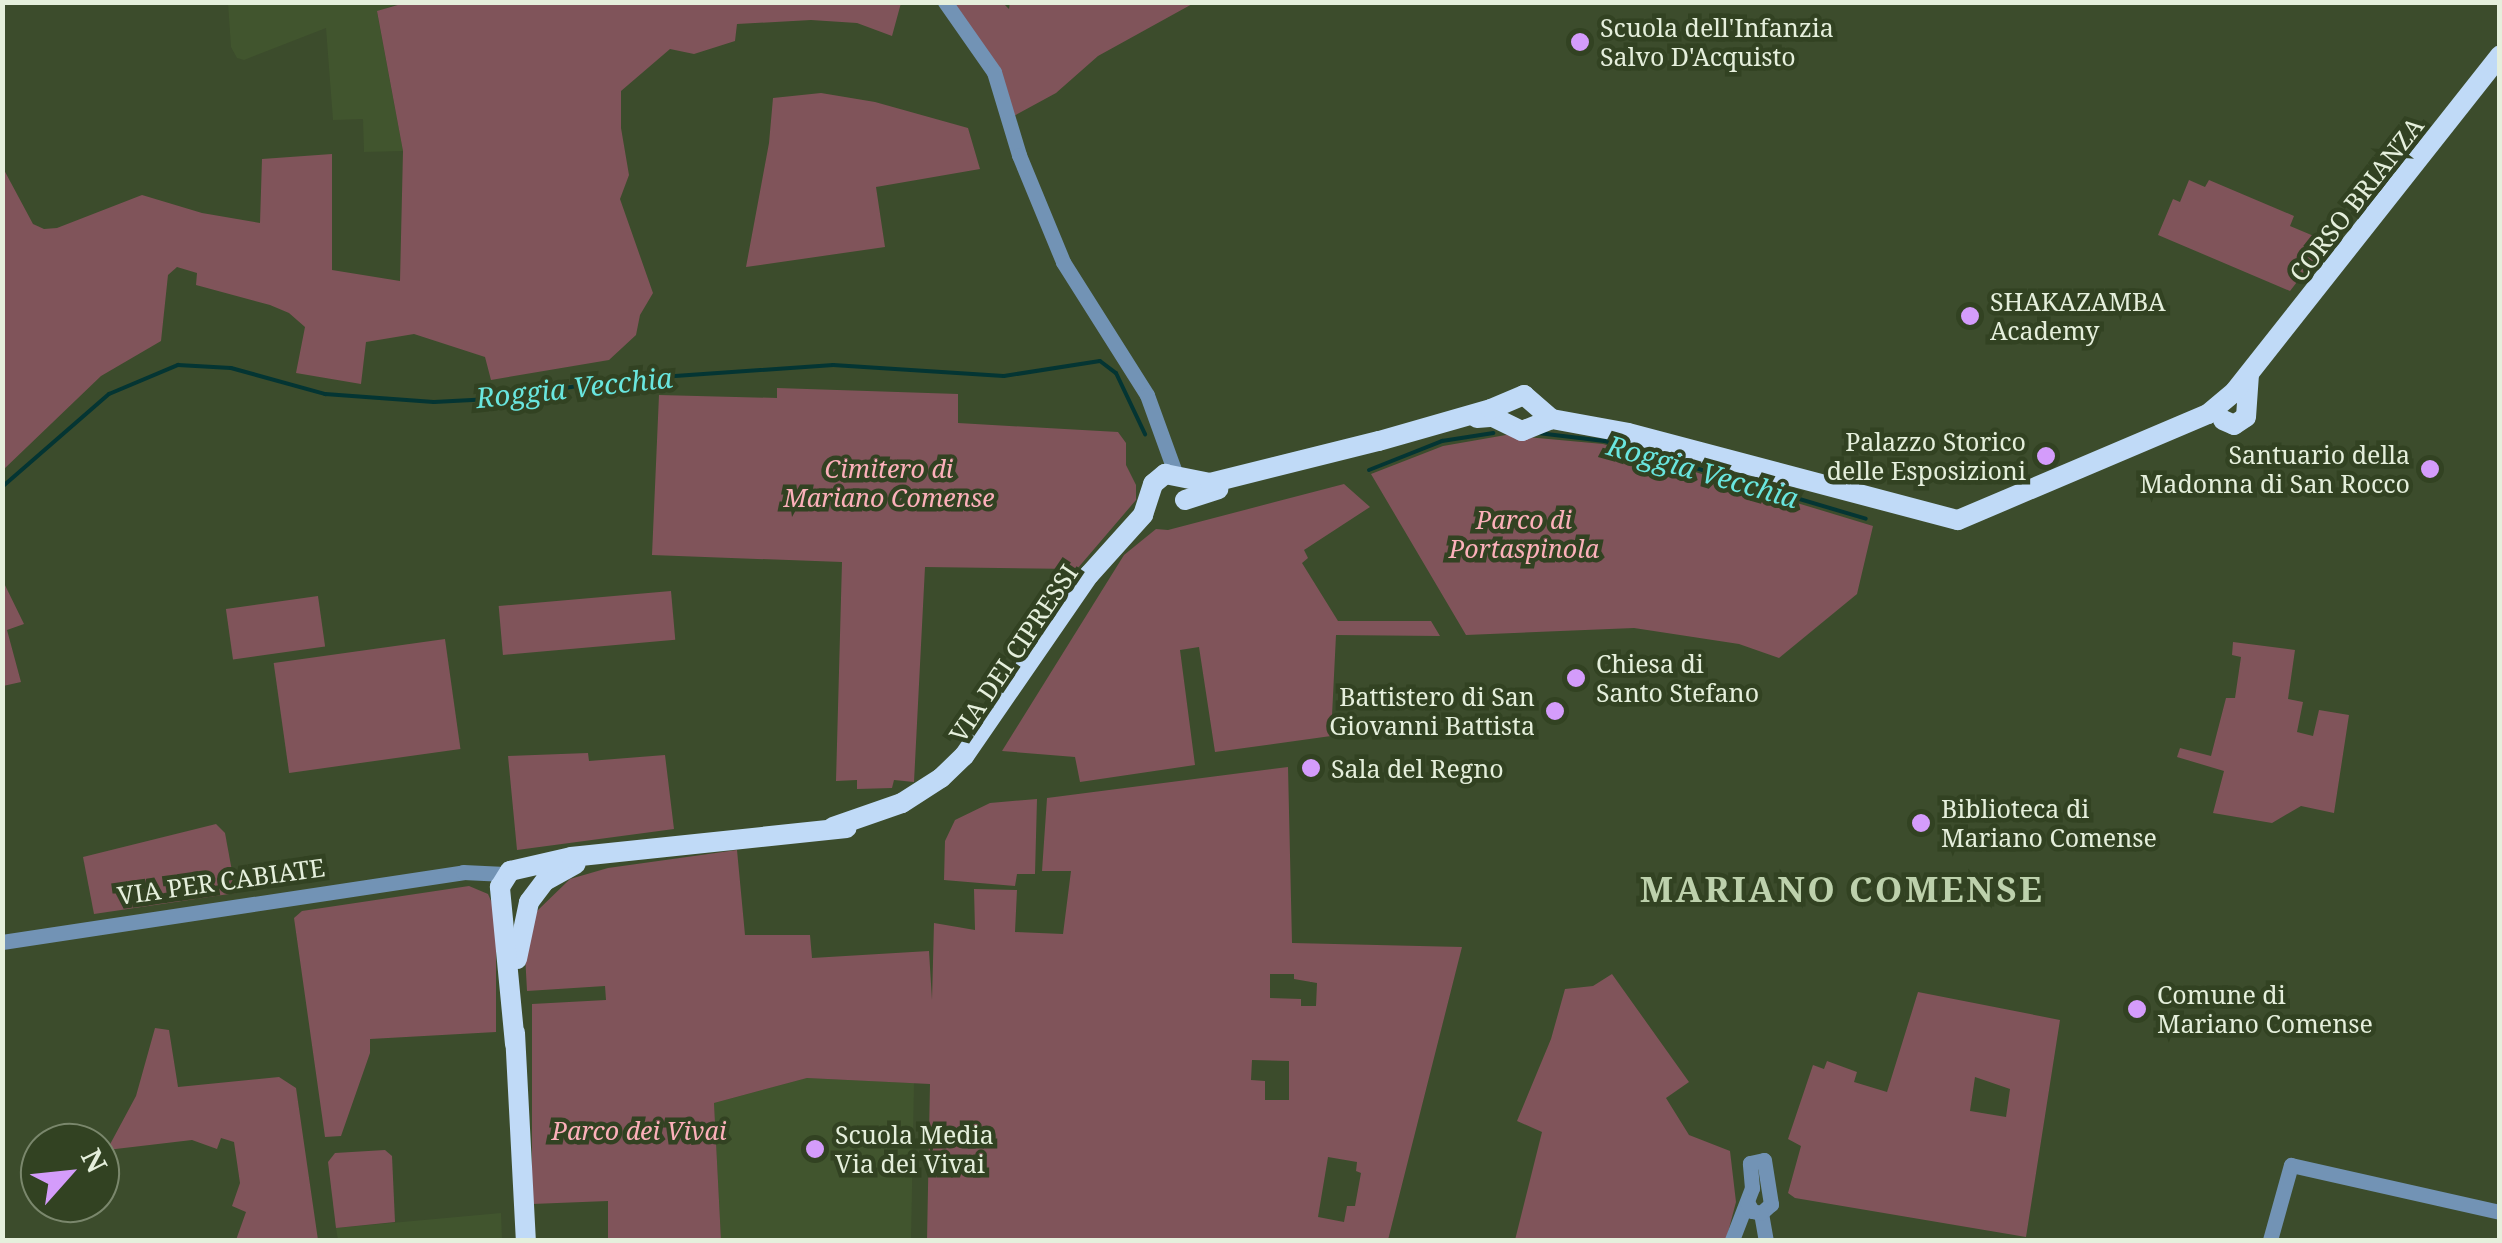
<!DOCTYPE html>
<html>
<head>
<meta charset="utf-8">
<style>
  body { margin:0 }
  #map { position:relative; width:2502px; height:1243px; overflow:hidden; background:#3c4c2c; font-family:"Noto Serif",serif }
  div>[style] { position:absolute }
  .built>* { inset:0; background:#41552e }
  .green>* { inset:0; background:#80545a; transform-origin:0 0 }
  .stream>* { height:4px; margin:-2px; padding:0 2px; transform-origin:2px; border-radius:2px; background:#043533 }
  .minor>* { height:15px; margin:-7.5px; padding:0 7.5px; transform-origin:7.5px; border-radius:7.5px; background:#7293b5 }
  .major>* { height:20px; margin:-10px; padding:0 10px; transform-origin:10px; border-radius:10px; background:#c0daf7 }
  .dots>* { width:28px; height:28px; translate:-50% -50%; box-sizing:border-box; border:5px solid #324222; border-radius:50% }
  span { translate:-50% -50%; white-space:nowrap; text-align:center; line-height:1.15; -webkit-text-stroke:9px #324222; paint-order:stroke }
  .poi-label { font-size:25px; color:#e5efdc }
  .left { translate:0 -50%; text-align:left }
  .right { translate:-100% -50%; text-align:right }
  .street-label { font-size:25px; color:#e5efdc }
  .park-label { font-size:25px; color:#fcb0ba; font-style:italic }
  .water-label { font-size:28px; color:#69e6df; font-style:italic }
  .district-label { font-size:35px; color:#bdd1ac; font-weight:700; letter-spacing:2.5px }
  .frame { position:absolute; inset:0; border:5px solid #e5efdc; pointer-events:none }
  .north { position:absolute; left:20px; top:1123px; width:100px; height:100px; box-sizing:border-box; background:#324222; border:2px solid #7a876c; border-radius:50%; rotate:63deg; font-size:28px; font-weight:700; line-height:40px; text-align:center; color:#e5efdc }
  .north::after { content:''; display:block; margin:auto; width:35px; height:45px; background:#d49cfb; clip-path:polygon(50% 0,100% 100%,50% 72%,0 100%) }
</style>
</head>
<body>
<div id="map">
  <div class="built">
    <i style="clip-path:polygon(228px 3px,399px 3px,377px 12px,403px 151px,364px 152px,363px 119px,333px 120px,326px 28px,244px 60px,237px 58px,231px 47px)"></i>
    <i style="clip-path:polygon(807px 1078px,914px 1083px,911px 1240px,721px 1240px,714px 1103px)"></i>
    <i style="clip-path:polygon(501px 1213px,502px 1240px,338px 1240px,336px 1228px)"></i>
  </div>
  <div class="green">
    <i style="clip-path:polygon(408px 2px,901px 3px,892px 36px,857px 23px,811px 20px,737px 24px,735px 41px,694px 54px,670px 49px,621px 91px,621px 128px,629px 175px,620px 199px,653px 293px,640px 315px,636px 335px,609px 360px,491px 380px,485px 357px,414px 334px,366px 342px,361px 384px,296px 373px,305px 327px,289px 313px,270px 305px,196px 285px,197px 273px,177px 267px,168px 275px,161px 341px,101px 376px,3px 470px,3px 168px,33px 224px,44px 229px,57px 228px,142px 195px,202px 213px,260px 223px,262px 159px,332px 154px,332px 270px,400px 281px,403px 151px,377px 11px)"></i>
    <i style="clip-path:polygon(1010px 2px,1194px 3px,1098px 56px,1056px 93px,1012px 117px,949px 3px,1003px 3px,1009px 9px)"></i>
    <i style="clip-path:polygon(821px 93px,875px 102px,968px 128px,980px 169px,876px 187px,885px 247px,746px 267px,769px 143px,773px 98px)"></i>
    <i style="clip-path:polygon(2189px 180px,2205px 187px,2209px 180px,2294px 216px,2290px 226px,2328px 242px,2290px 291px,2158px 235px,2173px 199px,2180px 202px)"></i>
    <i style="clip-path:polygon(777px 388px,958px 394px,958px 423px,1118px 432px,1126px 443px,1126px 465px,1136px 485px,1136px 500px,1077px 569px,925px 567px,914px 782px,894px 780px,892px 788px,857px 789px,857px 780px,836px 781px,842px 562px,652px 555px,659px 395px,777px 398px)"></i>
    <i style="clip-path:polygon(1506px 435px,1603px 444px,1873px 526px,1857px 594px,1779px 658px,1739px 644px,1634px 628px,1466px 635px,1371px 474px,1443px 446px)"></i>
    <i style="clip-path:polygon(1344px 484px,1370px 507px,1304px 550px,1308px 558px,1302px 563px,1338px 621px,1431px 621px,1440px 636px,1336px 635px,1331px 736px,1215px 752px,1199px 647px,1180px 650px,1195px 765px,1080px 782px,1075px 757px,1002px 751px,1124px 555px,1156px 529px,1168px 530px)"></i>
    <i style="clip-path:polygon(2px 579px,24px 624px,7px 630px,21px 682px,3px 686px)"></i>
    <i style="left:671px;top:591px;width:49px;height:173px;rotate:85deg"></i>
    <i style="left:318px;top:596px;width:51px;height:93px;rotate:82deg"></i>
    <i style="left:445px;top:639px;width:111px;height:173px;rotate:82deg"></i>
    <i style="clip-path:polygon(2233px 642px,2295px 650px,2288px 699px,2303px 702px,2297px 732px,2313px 736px,2319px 710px,2349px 715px,2334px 813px,2301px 806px,2272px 823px,2213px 813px,2224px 771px,2177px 757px,2180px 748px,2211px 756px,2226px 698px,2235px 698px,2241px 657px,2232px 655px)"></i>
    <i style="clip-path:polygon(588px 753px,589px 761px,665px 755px,674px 829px,517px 850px,508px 756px)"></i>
    <i style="clip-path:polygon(evenodd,1288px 767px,1292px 943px,1462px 947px,1388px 1240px,927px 1240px,930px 1084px,807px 1078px,714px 1103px,721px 1240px,608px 1240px,608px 1201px,532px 1204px,532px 1004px,606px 1000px,605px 986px,527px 991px,525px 954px,536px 912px,570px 879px,608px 868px,737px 850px,745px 935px,810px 935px,812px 958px,929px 951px,932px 1000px,934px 923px,975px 930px,974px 889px,1017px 890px,1015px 932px,1063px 934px,1071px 871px,1042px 871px,1047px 798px,1288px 767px,1270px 974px,1294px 974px,1294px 979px,1317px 983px,1316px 1006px,1301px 1006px,1301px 999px,1270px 998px,1270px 974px,1288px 767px,1252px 1060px,1289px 1061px,1289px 1100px,1265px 1100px,1265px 1081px,1251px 1080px,1252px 1060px,1288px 767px,1328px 1157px,1357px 1162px,1356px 1171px,1361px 1173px,1355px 1206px,1347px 1206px,1344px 1222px,1318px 1217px,1328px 1157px)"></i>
    <i style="clip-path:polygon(1037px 799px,1035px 874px,1017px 874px,1015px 886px,944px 880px,945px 841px,955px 820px,990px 803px)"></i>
    <i style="clip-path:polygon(216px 824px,225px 833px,236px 893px,94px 914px,83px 857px)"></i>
    <i style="clip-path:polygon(469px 886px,488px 894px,496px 912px,496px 1032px,370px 1039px,370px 1053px,341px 1136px,325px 1137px,294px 918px,302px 911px)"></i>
    <i style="clip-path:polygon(1612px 974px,1689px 1082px,1666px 1098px,1689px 1135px,1730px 1151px,1736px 1202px,1726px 1240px,1515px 1240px,1542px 1132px,1517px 1121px,1551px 1039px,1565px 989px,1593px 986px)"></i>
    <i style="clip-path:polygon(evenodd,1918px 992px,2060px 1020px,2026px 1237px,1795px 1198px,1788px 1193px,1801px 1146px,1788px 1139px,1813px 1065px,1824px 1069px,1827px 1061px,1857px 1072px,1854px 1082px,1887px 1092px,1918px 992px,1975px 1077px,2010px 1089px,2006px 1117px,1970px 1111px,1975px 1077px)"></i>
    <i style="clip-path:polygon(155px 1028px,169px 1030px,178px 1087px,279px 1077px,296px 1088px,318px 1240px,236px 1240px,246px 1212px,232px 1206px,240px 1183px,234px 1142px,221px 1138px,217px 1149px,192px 1140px,107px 1150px,136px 1096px)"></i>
    <i style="clip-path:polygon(385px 1150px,392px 1156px,395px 1222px,336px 1228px,328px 1162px,335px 1153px)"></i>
  </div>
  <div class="stream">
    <i style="left:1538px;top:433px;width:67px;rotate:6.8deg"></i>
    <i style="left:1605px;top:441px;width:272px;rotate:16.6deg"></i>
    <i style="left:1369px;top:470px;width:79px;rotate:-21.7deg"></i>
    <i style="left:1442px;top:441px;width:52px;rotate:-8.9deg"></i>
    <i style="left:2px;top:487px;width:142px;rotate:-41deg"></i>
    <i style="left:109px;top:394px;width:75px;rotate:-22.8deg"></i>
    <i style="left:178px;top:365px;width:53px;rotate:3.2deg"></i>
    <i style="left:231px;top:368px;width:98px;rotate:15.5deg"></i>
    <i style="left:325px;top:394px;width:109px;rotate:4.2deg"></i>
    <i style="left:434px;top:402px;width:57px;rotate:-3deg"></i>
    <i style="left:491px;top:399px;width:128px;rotate:-8.5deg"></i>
    <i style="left:618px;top:380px;width:216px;rotate:-4deg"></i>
    <i style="left:833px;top:365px;width:171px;rotate:3.7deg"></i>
    <i style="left:1004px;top:376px;width:97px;rotate:-8.9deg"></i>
    <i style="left:1100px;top:361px;width:20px;rotate:37deg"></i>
    <i style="left:1116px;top:373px;width:68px;rotate:64.6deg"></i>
  </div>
  <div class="minor">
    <i style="left:945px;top:2px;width:85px;rotate:55deg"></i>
    <i style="left:994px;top:72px;width:87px;rotate:73.2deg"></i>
    <i style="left:1019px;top:155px;width:116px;rotate:67.6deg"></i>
    <i style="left:1063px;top:262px;width:157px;rotate:57.7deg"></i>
    <i style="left:1147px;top:395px;width:85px;rotate:70.1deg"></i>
    <i style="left:2px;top:942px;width:466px;rotate:-8.6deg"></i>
    <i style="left:463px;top:872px;width:42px;rotate:2.7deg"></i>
    <i style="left:1761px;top:1213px;width:27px;rotate:80deg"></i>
    <i style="left:1732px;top:1240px;width:56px;rotate:-69deg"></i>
    <i style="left:1752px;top:1188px;width:25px;rotate:-95deg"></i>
    <i style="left:1750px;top:1163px;width:14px;rotate:-12deg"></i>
    <i style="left:1764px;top:1160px;width:45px;rotate:81deg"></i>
    <i style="left:1771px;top:1204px;width:13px;rotate:138deg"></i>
    <i style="left:1761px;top:1213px;width:9px;rotate:-167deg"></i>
    <i style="left:1752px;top:1211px;width:10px;rotate:-119deg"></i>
    <i style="left:2270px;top:1240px;width:78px;rotate:-74.4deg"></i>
    <i style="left:2291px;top:1165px;width:214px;rotate:12.7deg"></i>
  </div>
  <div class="major">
    <i style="left:1477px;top:418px;width:16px;rotate:-4deg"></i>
    <i style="left:1493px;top:417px;width:32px;rotate:26deg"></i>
    <i style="left:1522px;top:431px;width:32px;rotate:-22deg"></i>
    <i style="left:2223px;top:420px;width:12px;rotate:24deg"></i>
    <i style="left:2234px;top:425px;width:14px;rotate:-34deg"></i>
    <i style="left:2246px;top:417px;width:43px;rotate:-86deg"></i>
    <i style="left:1185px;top:500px;width:35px;rotate:-18deg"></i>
    <i style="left:833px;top:827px;width:73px;rotate:-19.2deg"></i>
    <i style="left:902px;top:803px;width:46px;rotate:-32.7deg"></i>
    <i style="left:941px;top:778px;width:32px;rotate:-44deg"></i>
    <i style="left:964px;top:756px;width:220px;rotate:-55.4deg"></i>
    <i style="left:1089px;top:575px;width:81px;rotate:-48deg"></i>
    <i style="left:1143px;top:515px;width:33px;rotate:-72deg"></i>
    <i style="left:1153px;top:484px;width:16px;rotate:-40deg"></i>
    <i style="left:1165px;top:474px;width:46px;rotate:11.3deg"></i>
    <i style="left:1210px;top:483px;width:174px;rotate:-14deg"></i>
    <i style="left:1379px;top:441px;width:116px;rotate:-15.9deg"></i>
    <i style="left:1491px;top:409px;width:36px;rotate:-23deg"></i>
    <i style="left:1524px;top:395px;width:37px;rotate:41deg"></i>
    <i style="left:1552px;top:419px;width:77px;rotate:10.4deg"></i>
    <i style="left:1628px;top:433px;width:341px;rotate:14.8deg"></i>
    <i style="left:1958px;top:520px;width:272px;rotate:-23deg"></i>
    <i style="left:2208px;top:414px;width:35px;rotate:-40deg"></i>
    <i style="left:2235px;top:391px;width:428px;rotate:-51.7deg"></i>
    <i style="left:517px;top:959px;width:58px;rotate:-78.1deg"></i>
    <i style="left:529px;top:902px;width:26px;rotate:-53deg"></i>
    <i style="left:545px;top:881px;width:35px;rotate:-29deg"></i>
    <i style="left:515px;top:1033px;width:207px;rotate:87deg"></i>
    <i style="left:515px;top:1044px;width:158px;rotate:-95.5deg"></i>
    <i style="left:500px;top:887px;width:19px;rotate:-58deg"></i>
    <i style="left:510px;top:871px;width:63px;rotate:-12.9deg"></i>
    <i style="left:571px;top:857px;width:277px;rotate:-6deg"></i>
  </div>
  <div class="dots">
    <i style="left:1580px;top:42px;background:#d49cfb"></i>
    <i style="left:1970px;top:316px;background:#d49cfb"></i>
    <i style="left:2046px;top:456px;background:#d49cfb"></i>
    <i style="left:2430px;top:469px;background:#d49cfb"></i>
    <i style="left:1576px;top:678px;background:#d49cfb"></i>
    <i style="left:1555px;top:711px;background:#d49cfb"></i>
    <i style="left:1311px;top:768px;background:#d49cfb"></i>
    <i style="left:1921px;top:823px;background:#d49cfb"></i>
    <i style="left:2137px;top:1009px;background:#d49cfb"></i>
    <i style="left:815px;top:1149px;background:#d49cfb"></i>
  </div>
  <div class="poi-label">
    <span class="left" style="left:1600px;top:42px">Scuola dell'Infanzia<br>Salvo D'Acquisto</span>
    <span class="left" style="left:1990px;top:316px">SHAKAZAMBA<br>Academy</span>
    <span class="right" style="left:2026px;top:456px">Palazzo Storico<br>delle Esposizioni</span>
    <span class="right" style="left:2410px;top:469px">Santuario della<br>Madonna di San Rocco</span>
    <span class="left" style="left:1596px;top:678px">Chiesa di<br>Santo Stefano</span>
    <span class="right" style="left:1535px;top:711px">Battistero di San<br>Giovanni Battista</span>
    <span class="left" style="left:1331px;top:768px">Sala del Regno</span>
    <span class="left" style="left:1941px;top:823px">Biblioteca di<br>Mariano Comense</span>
    <span class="left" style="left:2157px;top:1009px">Comune di<br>Mariano Comense</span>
    <span class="left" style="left:835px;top:1149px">Scuola Media<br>Via dei Vivai</span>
  </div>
  <div class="street-label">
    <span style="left:2356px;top:199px;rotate:-52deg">CORSO BRIANZA</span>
    <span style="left:1013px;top:653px;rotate:-56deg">VIA DEI CIPRESSI</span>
    <span style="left:221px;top:881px;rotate:-8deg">VIA PER CABIATE</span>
  </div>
  <div class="park-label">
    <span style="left:889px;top:483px">Cimitero di<br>Mariano Comense</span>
    <span style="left:1524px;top:534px">Parco di<br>Portaspinola</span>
    <span style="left:639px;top:1130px">Parco dei Vivai</span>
  </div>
  <div class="water-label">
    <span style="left:574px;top:387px;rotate:-6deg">Roggia Vecchia</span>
    <span style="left:1703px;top:471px;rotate:16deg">Roggia Vecchia</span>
  </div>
  <div class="district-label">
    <span style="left:1842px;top:889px">MARIANO COMENSE</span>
  </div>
  <div class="frame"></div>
  <div class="north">N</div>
</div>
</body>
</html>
